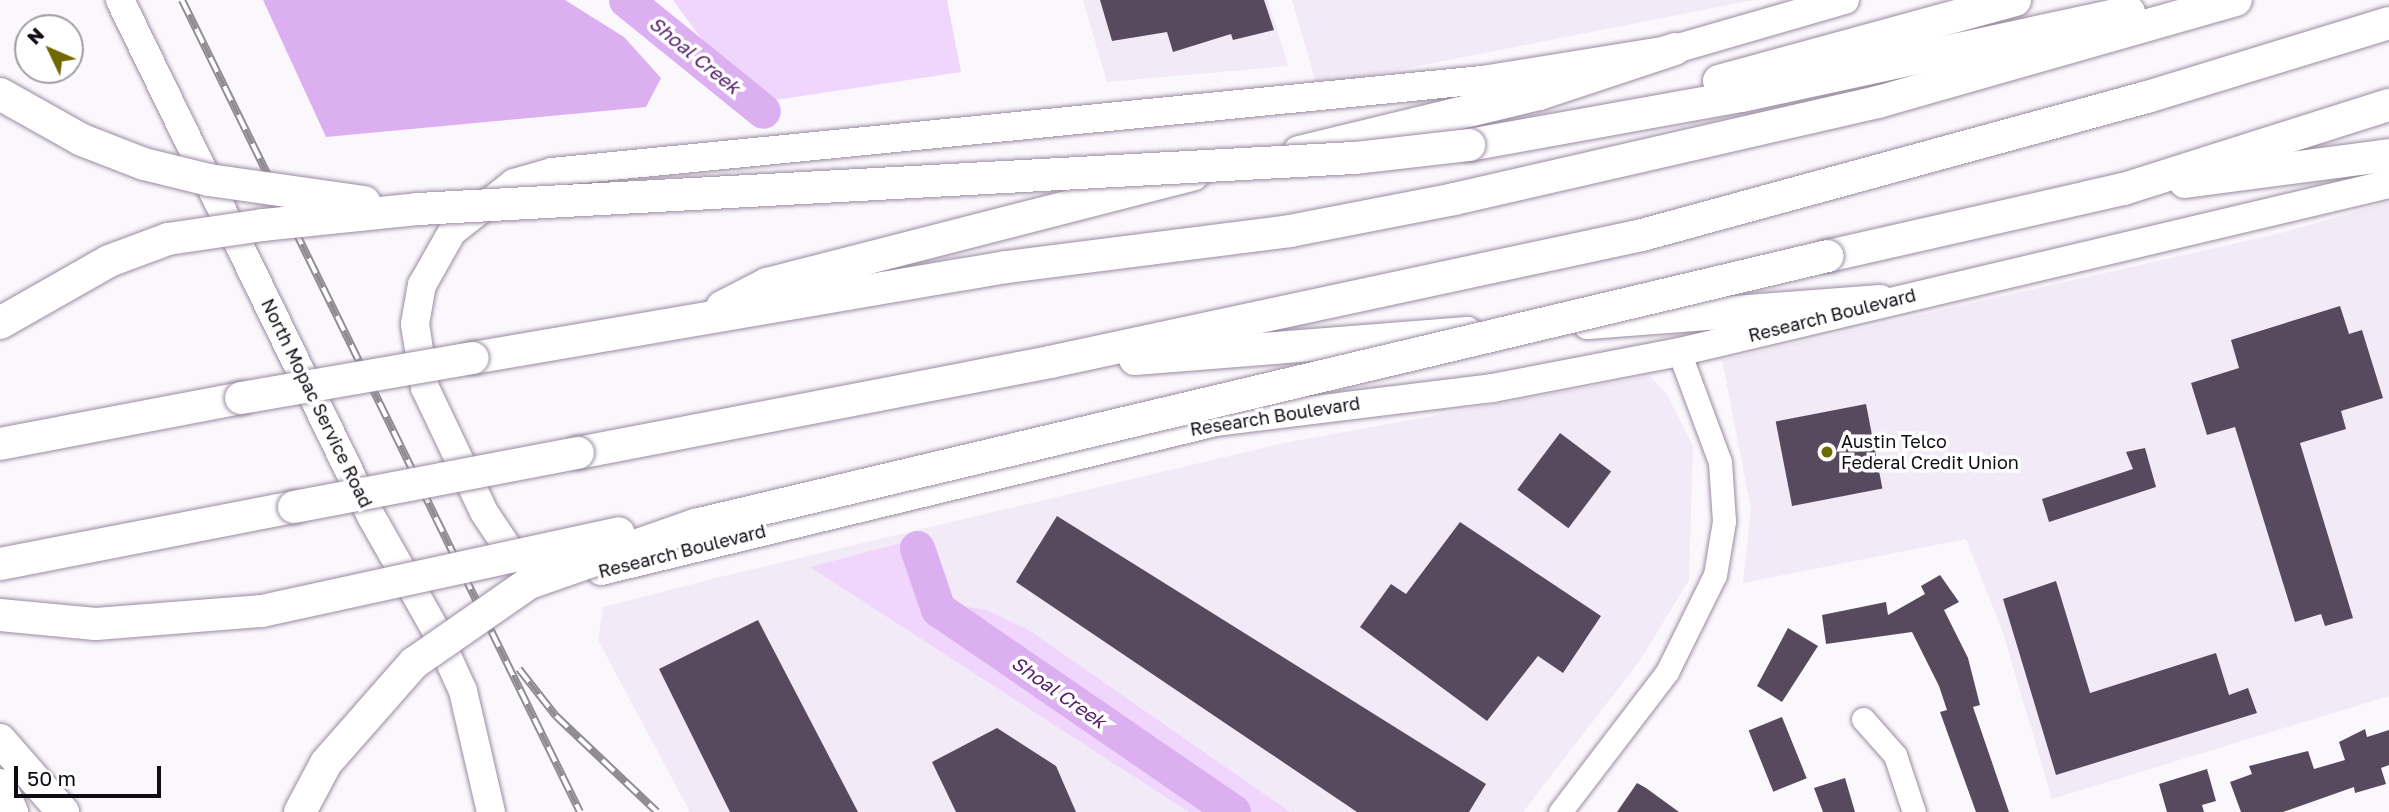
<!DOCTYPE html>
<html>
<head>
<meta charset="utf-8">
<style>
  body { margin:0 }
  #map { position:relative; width:2389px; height:812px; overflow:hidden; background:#fbf8fd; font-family:"Golos Text",sans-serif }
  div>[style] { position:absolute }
  .built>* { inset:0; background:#f2eaf6 }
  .green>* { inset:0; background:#f0d5fc }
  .water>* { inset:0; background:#dcaff1 }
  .river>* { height:35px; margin:-17.5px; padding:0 17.5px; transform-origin:17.5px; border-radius:17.5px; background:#dcaff1 }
  .building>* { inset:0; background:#584a5e; transform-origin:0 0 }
  .roads { filter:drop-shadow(0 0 2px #9a8ba1) drop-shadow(0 0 2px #9a8ba1) }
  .minor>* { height:23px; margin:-11.5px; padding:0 11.5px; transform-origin:11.5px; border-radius:11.5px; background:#fff }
  .major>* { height:28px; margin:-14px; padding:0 14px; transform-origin:14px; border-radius:14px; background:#fff }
  .highway>* { height:32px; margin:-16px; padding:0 16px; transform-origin:16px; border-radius:16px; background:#fff }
  .rail>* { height:8px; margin-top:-4px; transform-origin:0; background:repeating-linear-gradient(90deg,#fff 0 16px,#908c93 0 32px); box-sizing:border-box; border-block:2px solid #908c93 }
  .bridges { filter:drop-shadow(0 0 2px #9a8ba1) drop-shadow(0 0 2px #9a8ba1) }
  .highway-bridge>* { height:32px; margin:-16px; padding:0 16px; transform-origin:16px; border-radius:16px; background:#fff }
  .dots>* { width:19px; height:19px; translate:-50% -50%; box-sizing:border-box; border:4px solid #fff; border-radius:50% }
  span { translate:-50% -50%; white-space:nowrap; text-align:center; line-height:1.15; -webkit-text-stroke:7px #fff; paint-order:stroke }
  .street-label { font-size:18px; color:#110c14 }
  .poi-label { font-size:18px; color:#110c14 }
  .left { translate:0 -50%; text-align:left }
  .water-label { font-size:19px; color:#551e6b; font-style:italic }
  .north { position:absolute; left:14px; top:14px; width:70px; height:70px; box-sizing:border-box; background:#fff; border:2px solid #a09ea1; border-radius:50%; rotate:314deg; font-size:19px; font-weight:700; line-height:28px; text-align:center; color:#110c14 }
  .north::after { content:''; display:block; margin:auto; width:24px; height:32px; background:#706900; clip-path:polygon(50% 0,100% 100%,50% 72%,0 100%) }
  .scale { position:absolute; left:14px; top:766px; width:147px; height:32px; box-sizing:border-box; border:4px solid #110c14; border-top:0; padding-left:9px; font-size:21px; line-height:24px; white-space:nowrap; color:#110c14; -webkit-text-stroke:5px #fff; paint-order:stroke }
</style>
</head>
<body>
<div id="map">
  <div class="built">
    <i style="clip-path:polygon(1083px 0,1268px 0,1288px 66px,1107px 82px)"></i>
    <i style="clip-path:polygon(1292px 0,1753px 0,1317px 86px)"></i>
    <i style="clip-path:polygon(2389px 202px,2389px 696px,2052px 799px,2002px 630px,1966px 539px,1743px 583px,1751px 509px,1722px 360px,2281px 233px)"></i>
    <i style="clip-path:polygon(1650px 376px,1667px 394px,1693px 446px,1689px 580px,1641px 659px,1523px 812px,690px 812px,598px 640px,603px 607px,728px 575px,1284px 443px)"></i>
  </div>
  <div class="green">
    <i style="clip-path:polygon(673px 0,947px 0,961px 72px,749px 104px)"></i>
    <i style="clip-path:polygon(924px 537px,937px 589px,948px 604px,987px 610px,1030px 631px,1290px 812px,1189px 812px,810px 567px)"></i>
  </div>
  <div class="water">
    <i style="clip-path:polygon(263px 0,565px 0,624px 37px,661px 78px,646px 107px,326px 137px)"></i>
  </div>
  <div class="river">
    <i style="left:626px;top:0;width:176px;rotate:39deg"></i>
    <i style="left:917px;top:548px;width:65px;rotate:71deg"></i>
    <i style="left:938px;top:609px;width:358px;rotate:34.5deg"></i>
  </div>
  <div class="building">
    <i style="clip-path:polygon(1100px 0,1264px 0,1274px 30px,1233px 40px,1231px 34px,1173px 52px,1167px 32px,1112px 41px)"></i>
    <i style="clip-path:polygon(2340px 306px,2349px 334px,2362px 330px,2383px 398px,2341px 411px,2346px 429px,2300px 443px,2353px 618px,2325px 626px,2321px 614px,2295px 622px,2235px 427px,2207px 435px,2191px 383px,2239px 368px,2231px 340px)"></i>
    <i style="left:1866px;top:404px;width:86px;height:92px;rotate:79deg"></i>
    <i style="left:1560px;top:433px;width:64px;height:71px;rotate:37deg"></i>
    <i style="clip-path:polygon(2145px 448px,2156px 487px,2049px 522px,2042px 499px,2133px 469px,2126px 452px)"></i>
    <i style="clip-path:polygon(1057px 516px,1486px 784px,1469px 812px,1357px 812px,1016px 582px)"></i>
    <i style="clip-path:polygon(1460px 522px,1601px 616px,1563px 673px,1538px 656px,1487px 721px,1360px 627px,1391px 584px,1406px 594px)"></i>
    <i style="clip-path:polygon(1940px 575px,1959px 602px,1944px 610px,1968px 658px,1980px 705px,1973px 707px,2009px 812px,1976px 812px,1940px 712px,1947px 710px,1939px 686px,1912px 632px,1826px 644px,1822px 615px,1886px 602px,1888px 615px,1925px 594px,1921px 586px)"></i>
    <i style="clip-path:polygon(2056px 581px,2090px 693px,2216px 653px,2229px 695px,2248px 688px,2257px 713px,2056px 775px,2003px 599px)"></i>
    <i style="clip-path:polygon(758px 620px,858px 812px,730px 812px,659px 669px)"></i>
    <i style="clip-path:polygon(1788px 628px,1818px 646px,1782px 702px,1757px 686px)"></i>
    <i style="left:1782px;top:717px;width:66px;height:36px;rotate:68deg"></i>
    <i style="clip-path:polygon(997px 728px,1056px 766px,1076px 812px,956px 812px,932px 762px)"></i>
    <i style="clip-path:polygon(2365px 729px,2367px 737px,2389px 730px,2389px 765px,2381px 768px,2386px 784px,2355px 793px,2354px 787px,2283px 812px,2241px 812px,2230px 782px,2252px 774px,2249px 766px,2308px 751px,2314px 769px,2345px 760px,2339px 742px)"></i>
    <i style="clip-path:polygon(2207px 769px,2216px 801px,2202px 805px,2204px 812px,2167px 812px,2159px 784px)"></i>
    <i style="clip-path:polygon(1845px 778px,1855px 812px,1823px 812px,1814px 788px)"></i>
    <i style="clip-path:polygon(1637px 783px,1646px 788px,1679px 812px,1617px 812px)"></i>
  </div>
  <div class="roads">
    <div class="minor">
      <i style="left:1863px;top:719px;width:48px;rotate:48.4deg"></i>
      <i style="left:1895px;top:755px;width:60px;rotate:71.6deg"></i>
      <i style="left:1560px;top:812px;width:176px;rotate:-52.6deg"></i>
      <i style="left:1667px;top:672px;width:108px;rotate:-63.7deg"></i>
      <i style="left:1715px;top:575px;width:55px;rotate:-80.5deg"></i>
      <i style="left:1724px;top:521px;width:59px;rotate:-93.9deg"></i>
      <i style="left:1720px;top:462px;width:117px;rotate:-110.4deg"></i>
    </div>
    <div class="major">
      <i style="left:120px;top:0;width:574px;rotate:64.06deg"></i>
      <i style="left:371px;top:516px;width:128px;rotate:60.4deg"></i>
      <i style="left:434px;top:627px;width:70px;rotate:65.6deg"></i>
      <i style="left:463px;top:691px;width:124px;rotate:77deg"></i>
      <i style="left:531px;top:568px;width:24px;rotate:-144deg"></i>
      <i style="left:512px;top:554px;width:50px;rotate:-123.7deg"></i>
      <i style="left:484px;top:512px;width:137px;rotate:-115.4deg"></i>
      <i style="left:425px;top:388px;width:65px;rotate:-98.9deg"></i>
      <i style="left:415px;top:324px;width:40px;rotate:-80deg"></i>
      <i style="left:422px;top:285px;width:61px;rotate:-60.5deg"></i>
      <i style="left:452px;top:232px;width:79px;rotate:-38.3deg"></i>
      <i style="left:514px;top:183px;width:40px;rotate:-16deg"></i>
      <i style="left:552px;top:172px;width:935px;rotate:-5.65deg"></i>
      <i style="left:1482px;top:80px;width:195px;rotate:-9.1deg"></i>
      <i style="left:1675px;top:49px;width:177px;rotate:-16.1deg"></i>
      <i style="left:601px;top:571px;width:633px;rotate:-13.62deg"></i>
      <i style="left:1216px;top:422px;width:278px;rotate:-7deg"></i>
      <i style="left:1492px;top:388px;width:190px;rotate:-10.9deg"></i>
      <i style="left:1679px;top:352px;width:730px;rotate:-13.31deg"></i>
    </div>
    <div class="highway">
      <i style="left:1719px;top:81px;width:307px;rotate:-15.3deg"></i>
      <i style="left:1469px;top:145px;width:276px;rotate:-10.2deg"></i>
      <i style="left:1741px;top:96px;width:397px;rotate:-12.2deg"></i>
      <i style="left:1299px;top:152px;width:247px;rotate:-13.6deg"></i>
      <i style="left:1539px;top:94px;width:143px;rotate:-18.3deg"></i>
      <i style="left:2185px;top:182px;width:206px;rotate:-7.5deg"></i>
      <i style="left:1828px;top:256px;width:303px;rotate:-12.8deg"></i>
      <i style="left:2124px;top:189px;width:278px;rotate:-17.6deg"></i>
      <i style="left:722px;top:307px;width:51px;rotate:-27.1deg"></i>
      <i style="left:767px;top:284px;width:440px;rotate:-14.4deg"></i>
      <i style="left:1588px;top:323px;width:293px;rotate:-4.3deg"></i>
      <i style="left:473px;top:358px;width:541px;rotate:-9.69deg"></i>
      <i style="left:1006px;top:267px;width:286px;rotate:-7.2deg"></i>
      <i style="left:1290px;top:231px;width:167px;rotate:-11deg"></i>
      <i style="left:1454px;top:199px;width:435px;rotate:-12.9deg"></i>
      <i style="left:1878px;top:102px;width:372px;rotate:-15.9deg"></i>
      <i style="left:1135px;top:359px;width:333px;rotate:-4.5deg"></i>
      <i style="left:0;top:444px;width:245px;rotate:-10.8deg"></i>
      <i style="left:578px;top:453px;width:481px;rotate:-10.9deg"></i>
      <i style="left:1050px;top:362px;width:605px;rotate:-12.11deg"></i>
      <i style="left:1642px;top:235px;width:524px;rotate:-15.28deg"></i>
      <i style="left:2147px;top:97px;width:253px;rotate:-17deg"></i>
      <i style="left:0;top:564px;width:299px;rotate:-11deg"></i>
      <i style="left:0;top:740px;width:96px;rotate:48.8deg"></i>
      <i style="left:0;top:785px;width:30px;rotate:66deg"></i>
    </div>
  </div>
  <div class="rail">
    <i style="left:182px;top:0;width:904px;rotate:63.89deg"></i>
    <i style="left:519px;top:669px;width:60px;rotate:51.8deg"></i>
    <i style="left:556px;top:716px;width:139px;rotate:43.5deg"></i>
  </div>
  <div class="bridges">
    <div class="highway-bridge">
      <i style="left:0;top:94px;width:94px;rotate:29.3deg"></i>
      <i style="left:82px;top:140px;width:66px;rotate:21.2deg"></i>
      <i style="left:144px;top:164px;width:67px;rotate:13.8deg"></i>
      <i style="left:209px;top:180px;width:157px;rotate:8.1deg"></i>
      <i style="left:0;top:323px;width:125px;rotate:-29.6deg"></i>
      <i style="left:109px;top:261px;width:63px;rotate:-20.4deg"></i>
      <i style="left:168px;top:239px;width:96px;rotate:-8.4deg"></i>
      <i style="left:263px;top:225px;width:156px;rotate:-5.9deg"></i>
      <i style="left:418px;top:209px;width:938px;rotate:-3.12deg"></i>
      <i style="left:1355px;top:158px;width:115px;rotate:-6.5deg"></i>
      <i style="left:241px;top:398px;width:235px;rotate:-9.8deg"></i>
      <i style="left:294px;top:507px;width:289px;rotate:-10.8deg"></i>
      <i style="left:0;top:615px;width:96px;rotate:5.4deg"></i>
      <i style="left:96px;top:624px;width:167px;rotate:-4.5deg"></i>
      <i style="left:262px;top:611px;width:365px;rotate:-12.3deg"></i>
      <i style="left:300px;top:812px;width:55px;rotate:-62deg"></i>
      <i style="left:326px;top:763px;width:133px;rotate:-48.7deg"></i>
      <i style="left:414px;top:663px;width:140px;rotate:-34.8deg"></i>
      <i style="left:529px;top:583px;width:176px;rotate:-19.3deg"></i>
      <i style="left:695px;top:525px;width:1164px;rotate:-13.36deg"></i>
    </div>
  </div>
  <div class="dots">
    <i style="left:1827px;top:452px;background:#706900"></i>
  </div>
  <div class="street-label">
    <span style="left:1832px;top:315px;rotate:-14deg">Research Boulevard</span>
    <span style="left:317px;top:403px;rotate:64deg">North Mopac Service Road</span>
    <span style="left:1275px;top:416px;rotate:-9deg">Research Boulevard</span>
    <span style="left:682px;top:551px;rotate:-14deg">Research Boulevard</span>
  </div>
  <div class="poi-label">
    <span class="left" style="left:1841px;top:452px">Austin Telco<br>Federal Credit Union</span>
  </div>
  <div class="water-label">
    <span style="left:695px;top:55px;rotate:39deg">Shoal Creek</span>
    <span style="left:1059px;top:692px;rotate:35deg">Shoal Creek</span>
  </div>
  <div class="north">N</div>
  <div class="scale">50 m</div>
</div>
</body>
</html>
